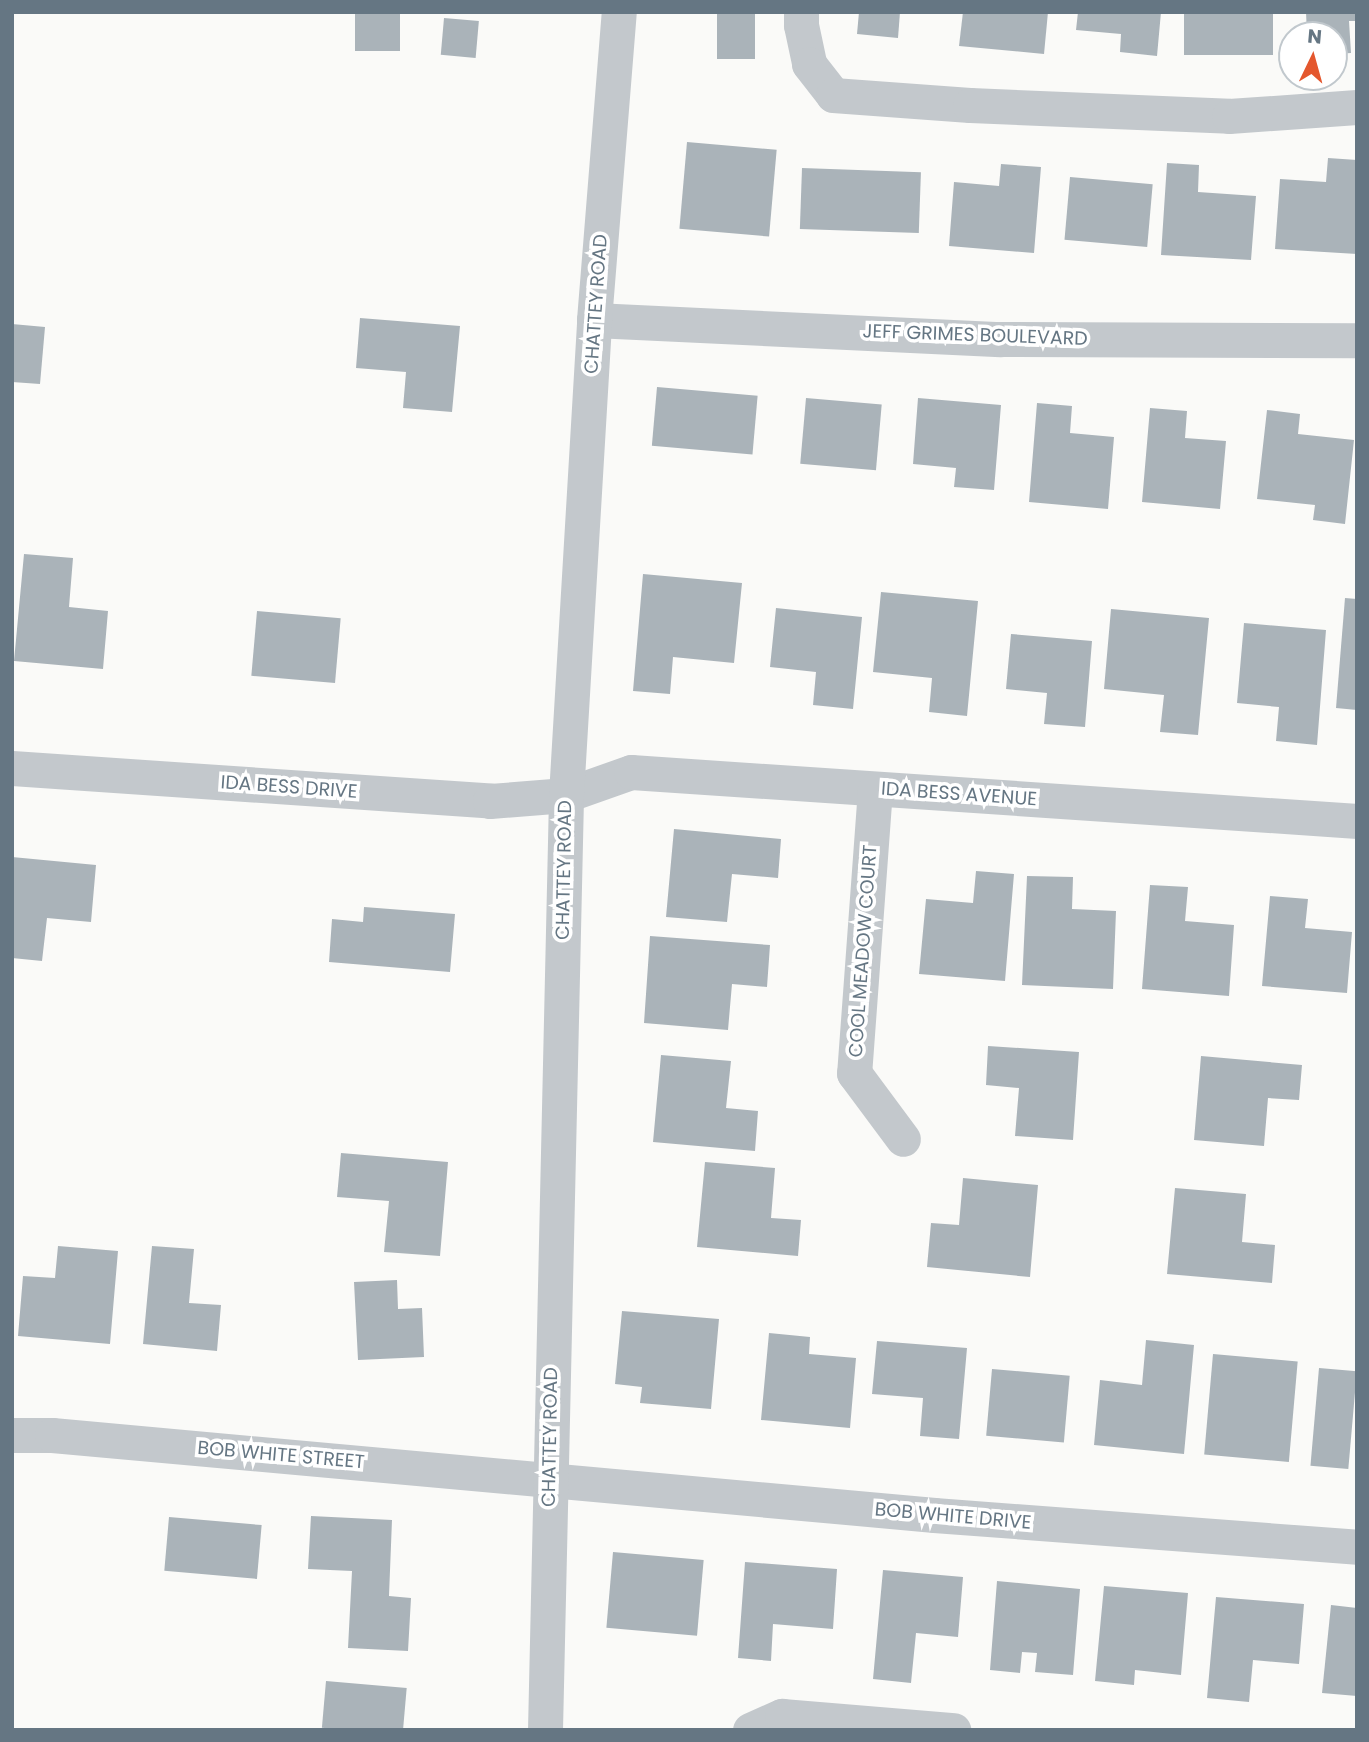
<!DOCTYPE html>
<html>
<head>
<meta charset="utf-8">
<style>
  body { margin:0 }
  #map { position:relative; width:1369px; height:1742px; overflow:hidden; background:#fafaf8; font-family:Poppins,sans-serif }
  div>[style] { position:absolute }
  .building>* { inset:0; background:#aab3b9; transform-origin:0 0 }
  .minor>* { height:35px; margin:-17.5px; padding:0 17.5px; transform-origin:17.5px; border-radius:17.5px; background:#c3c8cc }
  span { translate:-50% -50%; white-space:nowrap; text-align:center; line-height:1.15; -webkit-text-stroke:7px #fff; paint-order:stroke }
  .street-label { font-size:19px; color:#657683 }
  .frame { position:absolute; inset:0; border:14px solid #657683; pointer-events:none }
  .north { position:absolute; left:1278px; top:21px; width:70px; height:70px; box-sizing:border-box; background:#fff; border:2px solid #c1c8cd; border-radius:50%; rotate:5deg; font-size:19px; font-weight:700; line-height:28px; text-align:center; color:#657683 }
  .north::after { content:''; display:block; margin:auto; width:24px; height:32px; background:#e4572e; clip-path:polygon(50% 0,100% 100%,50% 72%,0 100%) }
</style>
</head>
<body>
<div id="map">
  <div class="building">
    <i style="left:355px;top:12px;width:45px;height:39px"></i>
    <i style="left:717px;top:12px;width:38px;height:47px"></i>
    <i style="clip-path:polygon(859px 12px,900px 12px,898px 38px,857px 34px)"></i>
    <i style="clip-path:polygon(963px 12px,1048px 12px,1044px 54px,959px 46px)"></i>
    <i style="clip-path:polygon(1078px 12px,1161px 12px,1157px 56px,1120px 52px,1121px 34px,1076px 30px)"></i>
    <i style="left:1184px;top:12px;width:89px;height:43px"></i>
    <i style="clip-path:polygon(1306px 12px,1357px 12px,1357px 21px,1349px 21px,1351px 53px,1334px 54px,1334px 35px,1307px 35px)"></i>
    <i style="left:444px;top:18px;width:35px;height:37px;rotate:5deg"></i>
    <i style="left:687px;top:142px;width:90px;height:87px;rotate:5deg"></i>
    <i style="clip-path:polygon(1328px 158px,1357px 160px,1357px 254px,1275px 249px,1280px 179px,1326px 182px)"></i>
    <i style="clip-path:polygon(1167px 163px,1199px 165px,1198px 192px,1256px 196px,1251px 260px,1161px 255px)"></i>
    <i style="clip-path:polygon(1001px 164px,1041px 167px,1034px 253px,949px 246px,954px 182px,999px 186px)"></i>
    <i style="left:802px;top:168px;width:119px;height:61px;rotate:2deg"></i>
    <i style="left:1070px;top:177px;width:83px;height:63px;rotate:5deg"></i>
    <i style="clip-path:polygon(360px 318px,460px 326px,452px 412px,403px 408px,406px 372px,356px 368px)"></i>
    <i style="clip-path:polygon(12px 324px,45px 327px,40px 384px,12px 382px)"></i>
    <i style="left:657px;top:387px;width:101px;height:59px;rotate:5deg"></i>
    <i style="left:806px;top:398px;width:76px;height:66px;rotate:5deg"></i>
    <i style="clip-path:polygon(918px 398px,1001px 405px,994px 490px,954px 487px,956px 468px,913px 464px)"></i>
    <i style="clip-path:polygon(1037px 403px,1072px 406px,1070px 433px,1114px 437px,1108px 509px,1029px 502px)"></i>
    <i style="clip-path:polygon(1150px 408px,1187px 411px,1185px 438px,1226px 441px,1220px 509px,1142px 502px)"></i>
    <i style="clip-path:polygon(1267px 410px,1300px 414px,1298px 434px,1354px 440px,1345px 524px,1313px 520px,1315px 505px,1257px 499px)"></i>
    <i style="clip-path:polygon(24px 554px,73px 558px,69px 607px,108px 611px,103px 669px,14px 661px)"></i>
    <i style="clip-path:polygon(643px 574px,742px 583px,734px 663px,673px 657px,670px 694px,633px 691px)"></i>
    <i style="clip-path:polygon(881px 592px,978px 601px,967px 716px,929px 712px,932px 678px,873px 672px)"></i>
    <i style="clip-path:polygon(1345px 598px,1357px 599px,1357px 710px,1336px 708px)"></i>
    <i style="clip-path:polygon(776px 608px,862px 617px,853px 709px,813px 705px,816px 672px,770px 667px)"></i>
    <i style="clip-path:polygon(1111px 609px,1209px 618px,1198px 735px,1160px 732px,1164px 695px,1104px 689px)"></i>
    <i style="left:257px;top:611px;width:84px;height:65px;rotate:5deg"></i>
    <i style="clip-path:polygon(1244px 623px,1326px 630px,1317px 745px,1276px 741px,1279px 707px,1237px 703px)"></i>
    <i style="clip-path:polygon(1011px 634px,1092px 641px,1085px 727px,1044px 724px,1047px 693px,1006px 689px)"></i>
    <i style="clip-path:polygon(674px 829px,781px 839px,778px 878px,732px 874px,727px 922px,666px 917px)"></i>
    <i style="clip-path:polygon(12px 857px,96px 865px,91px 922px,47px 918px,42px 961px,12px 958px)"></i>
    <i style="clip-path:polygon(976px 871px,1014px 874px,1005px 981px,919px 974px,926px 899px,973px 903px)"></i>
    <i style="clip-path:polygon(1027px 876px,1073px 877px,1072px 909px,1116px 911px,1113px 989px,1022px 985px)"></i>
    <i style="clip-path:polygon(1150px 885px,1188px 887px,1185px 921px,1234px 925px,1229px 996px,1142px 989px)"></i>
    <i style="clip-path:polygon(1270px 896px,1308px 899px,1305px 928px,1352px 932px,1347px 993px,1262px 986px)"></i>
    <i style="clip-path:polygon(364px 907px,455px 914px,450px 972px,329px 962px,332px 919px,363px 922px)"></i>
    <i style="clip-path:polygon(650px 936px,770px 945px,767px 987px,732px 984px,728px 1030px,644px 1023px)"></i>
    <i style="clip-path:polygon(988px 1046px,1079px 1052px,1073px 1140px,1015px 1136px,1019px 1088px,986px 1085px)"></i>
    <i style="clip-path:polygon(661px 1055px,731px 1061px,726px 1108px,758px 1111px,755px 1151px,653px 1142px)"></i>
    <i style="clip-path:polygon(1201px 1056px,1302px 1065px,1299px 1100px,1268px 1098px,1264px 1146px,1194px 1140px)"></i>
    <i style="clip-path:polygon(341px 1153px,448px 1162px,440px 1256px,384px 1252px,389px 1201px,337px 1197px)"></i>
    <i style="clip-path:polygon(705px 1162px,775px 1168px,771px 1218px,801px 1220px,798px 1256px,697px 1247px)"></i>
    <i style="clip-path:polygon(963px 1178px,1038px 1185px,1030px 1277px,927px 1267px,931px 1223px,959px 1225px)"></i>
    <i style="clip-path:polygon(1175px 1188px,1246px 1194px,1242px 1242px,1275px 1245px,1272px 1283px,1167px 1274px)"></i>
    <i style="clip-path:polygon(58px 1246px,118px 1251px,110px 1344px,18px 1336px,23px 1276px,55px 1278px)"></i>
    <i style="clip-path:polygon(152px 1246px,194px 1249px,189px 1303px,221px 1305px,217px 1351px,143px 1344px)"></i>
    <i style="clip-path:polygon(397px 1280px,398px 1309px,422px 1308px,424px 1357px,358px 1360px,354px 1282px)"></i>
    <i style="clip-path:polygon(622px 1311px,719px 1319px,711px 1409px,640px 1403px,642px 1387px,615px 1384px)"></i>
    <i style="clip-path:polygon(769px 1333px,810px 1337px,809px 1354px,856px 1358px,850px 1428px,761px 1420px)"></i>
    <i style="clip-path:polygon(1146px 1340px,1194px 1345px,1184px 1454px,1094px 1445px,1100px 1380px,1142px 1385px)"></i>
    <i style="clip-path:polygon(877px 1341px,967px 1348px,959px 1439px,920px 1436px,923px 1398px,872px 1394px)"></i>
    <i style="left:1213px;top:1354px;width:85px;height:101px;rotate:5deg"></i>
    <i style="left:1319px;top:1368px;width:38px;height:98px;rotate:5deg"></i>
    <i style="left:992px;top:1369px;width:78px;height:67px;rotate:5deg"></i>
    <i style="clip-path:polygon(311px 1516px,392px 1520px,389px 1596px,411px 1598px,408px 1651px,348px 1648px,352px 1571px,308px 1569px)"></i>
    <i style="left:169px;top:1517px;width:93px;height:54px;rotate:5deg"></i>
    <i style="left:613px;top:1552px;width:91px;height:76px;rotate:5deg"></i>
    <i style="clip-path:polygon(745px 1562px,837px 1569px,833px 1629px,773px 1624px,771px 1661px,738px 1658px)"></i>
    <i style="clip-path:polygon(883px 1570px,963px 1577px,958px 1637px,916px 1633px,911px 1683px,873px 1679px)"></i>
    <i style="clip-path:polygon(997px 1581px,1080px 1589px,1073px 1675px,1035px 1672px,1037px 1653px,1022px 1652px,1020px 1673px,990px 1670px)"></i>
    <i style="clip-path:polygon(1104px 1586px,1188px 1593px,1181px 1675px,1135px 1670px,1134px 1685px,1095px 1681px)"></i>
    <i style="clip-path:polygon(1216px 1597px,1304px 1604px,1299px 1664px,1253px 1660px,1249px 1702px,1207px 1698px)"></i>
    <i style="clip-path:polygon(1331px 1605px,1357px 1608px,1357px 1696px,1322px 1693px)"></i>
    <i style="left:326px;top:1681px;width:81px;height:47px;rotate:5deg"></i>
  </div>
  <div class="minor">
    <i style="left:801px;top:12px;width:13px;rotate:90deg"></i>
    <i style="left:801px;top:25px;width:40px;rotate:78deg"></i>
    <i style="left:809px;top:64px;width:39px;rotate:52deg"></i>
    <i style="left:833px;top:95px;width:137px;rotate:4.2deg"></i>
    <i style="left:970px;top:105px;width:259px;rotate:2.4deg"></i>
    <i style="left:1229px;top:116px;width:128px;rotate:-4deg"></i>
    <i style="left:594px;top:320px;width:407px;rotate:2.7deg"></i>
    <i style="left:1001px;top:339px;width:356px;rotate:0.2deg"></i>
    <i style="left:12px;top:768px;width:479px;rotate:3.9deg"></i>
    <i style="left:490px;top:801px;width:76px;rotate:-4.5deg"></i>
    <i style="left:566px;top:795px;width:69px;rotate:-19.5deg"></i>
    <i style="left:631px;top:772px;width:728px;rotate:3.86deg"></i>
    <i style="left:875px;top:789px;width:285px;rotate:94.2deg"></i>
    <i style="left:854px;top:1073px;width:82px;rotate:53.4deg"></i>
    <i style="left:12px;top:1435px;width:40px"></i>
    <i style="left:52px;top:1435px;width:886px;rotate:5.18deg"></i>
    <i style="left:934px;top:1515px;width:424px;rotate:4.3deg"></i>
    <i style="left:545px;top:1730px;width:935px;rotate:-88.71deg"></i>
    <i style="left:566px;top:795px;width:476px;rotate:-86.6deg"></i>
    <i style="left:594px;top:320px;width:309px;rotate:-85.4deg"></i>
    <i style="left:750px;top:1730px;width:35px;rotate:-24deg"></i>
    <i style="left:782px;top:1716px;width:172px;rotate:4.7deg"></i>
  </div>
  <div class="street-label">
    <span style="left:596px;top:304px;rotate:-86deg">CHATTEY ROAD</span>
    <span style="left:975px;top:335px;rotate:2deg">JEFF GRIMES BOULEVARD</span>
    <span style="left:289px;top:787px;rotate:4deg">IDA BESS DRIVE</span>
    <span style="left:959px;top:794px;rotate:4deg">IDA BESS AVENUE</span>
    <span style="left:564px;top:870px;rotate:-89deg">CHATTEY ROAD</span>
    <span style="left:863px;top:951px;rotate:-86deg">COOL MEADOW COURT</span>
    <span style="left:550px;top:1437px;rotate:-89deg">CHATTEY ROAD</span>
    <span style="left:281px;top:1455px;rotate:5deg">BOB WHITE STREET</span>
    <span style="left:953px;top:1516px;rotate:5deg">BOB WHITE DRIVE</span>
  </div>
  <div class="frame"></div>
  <div class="north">N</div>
</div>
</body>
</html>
